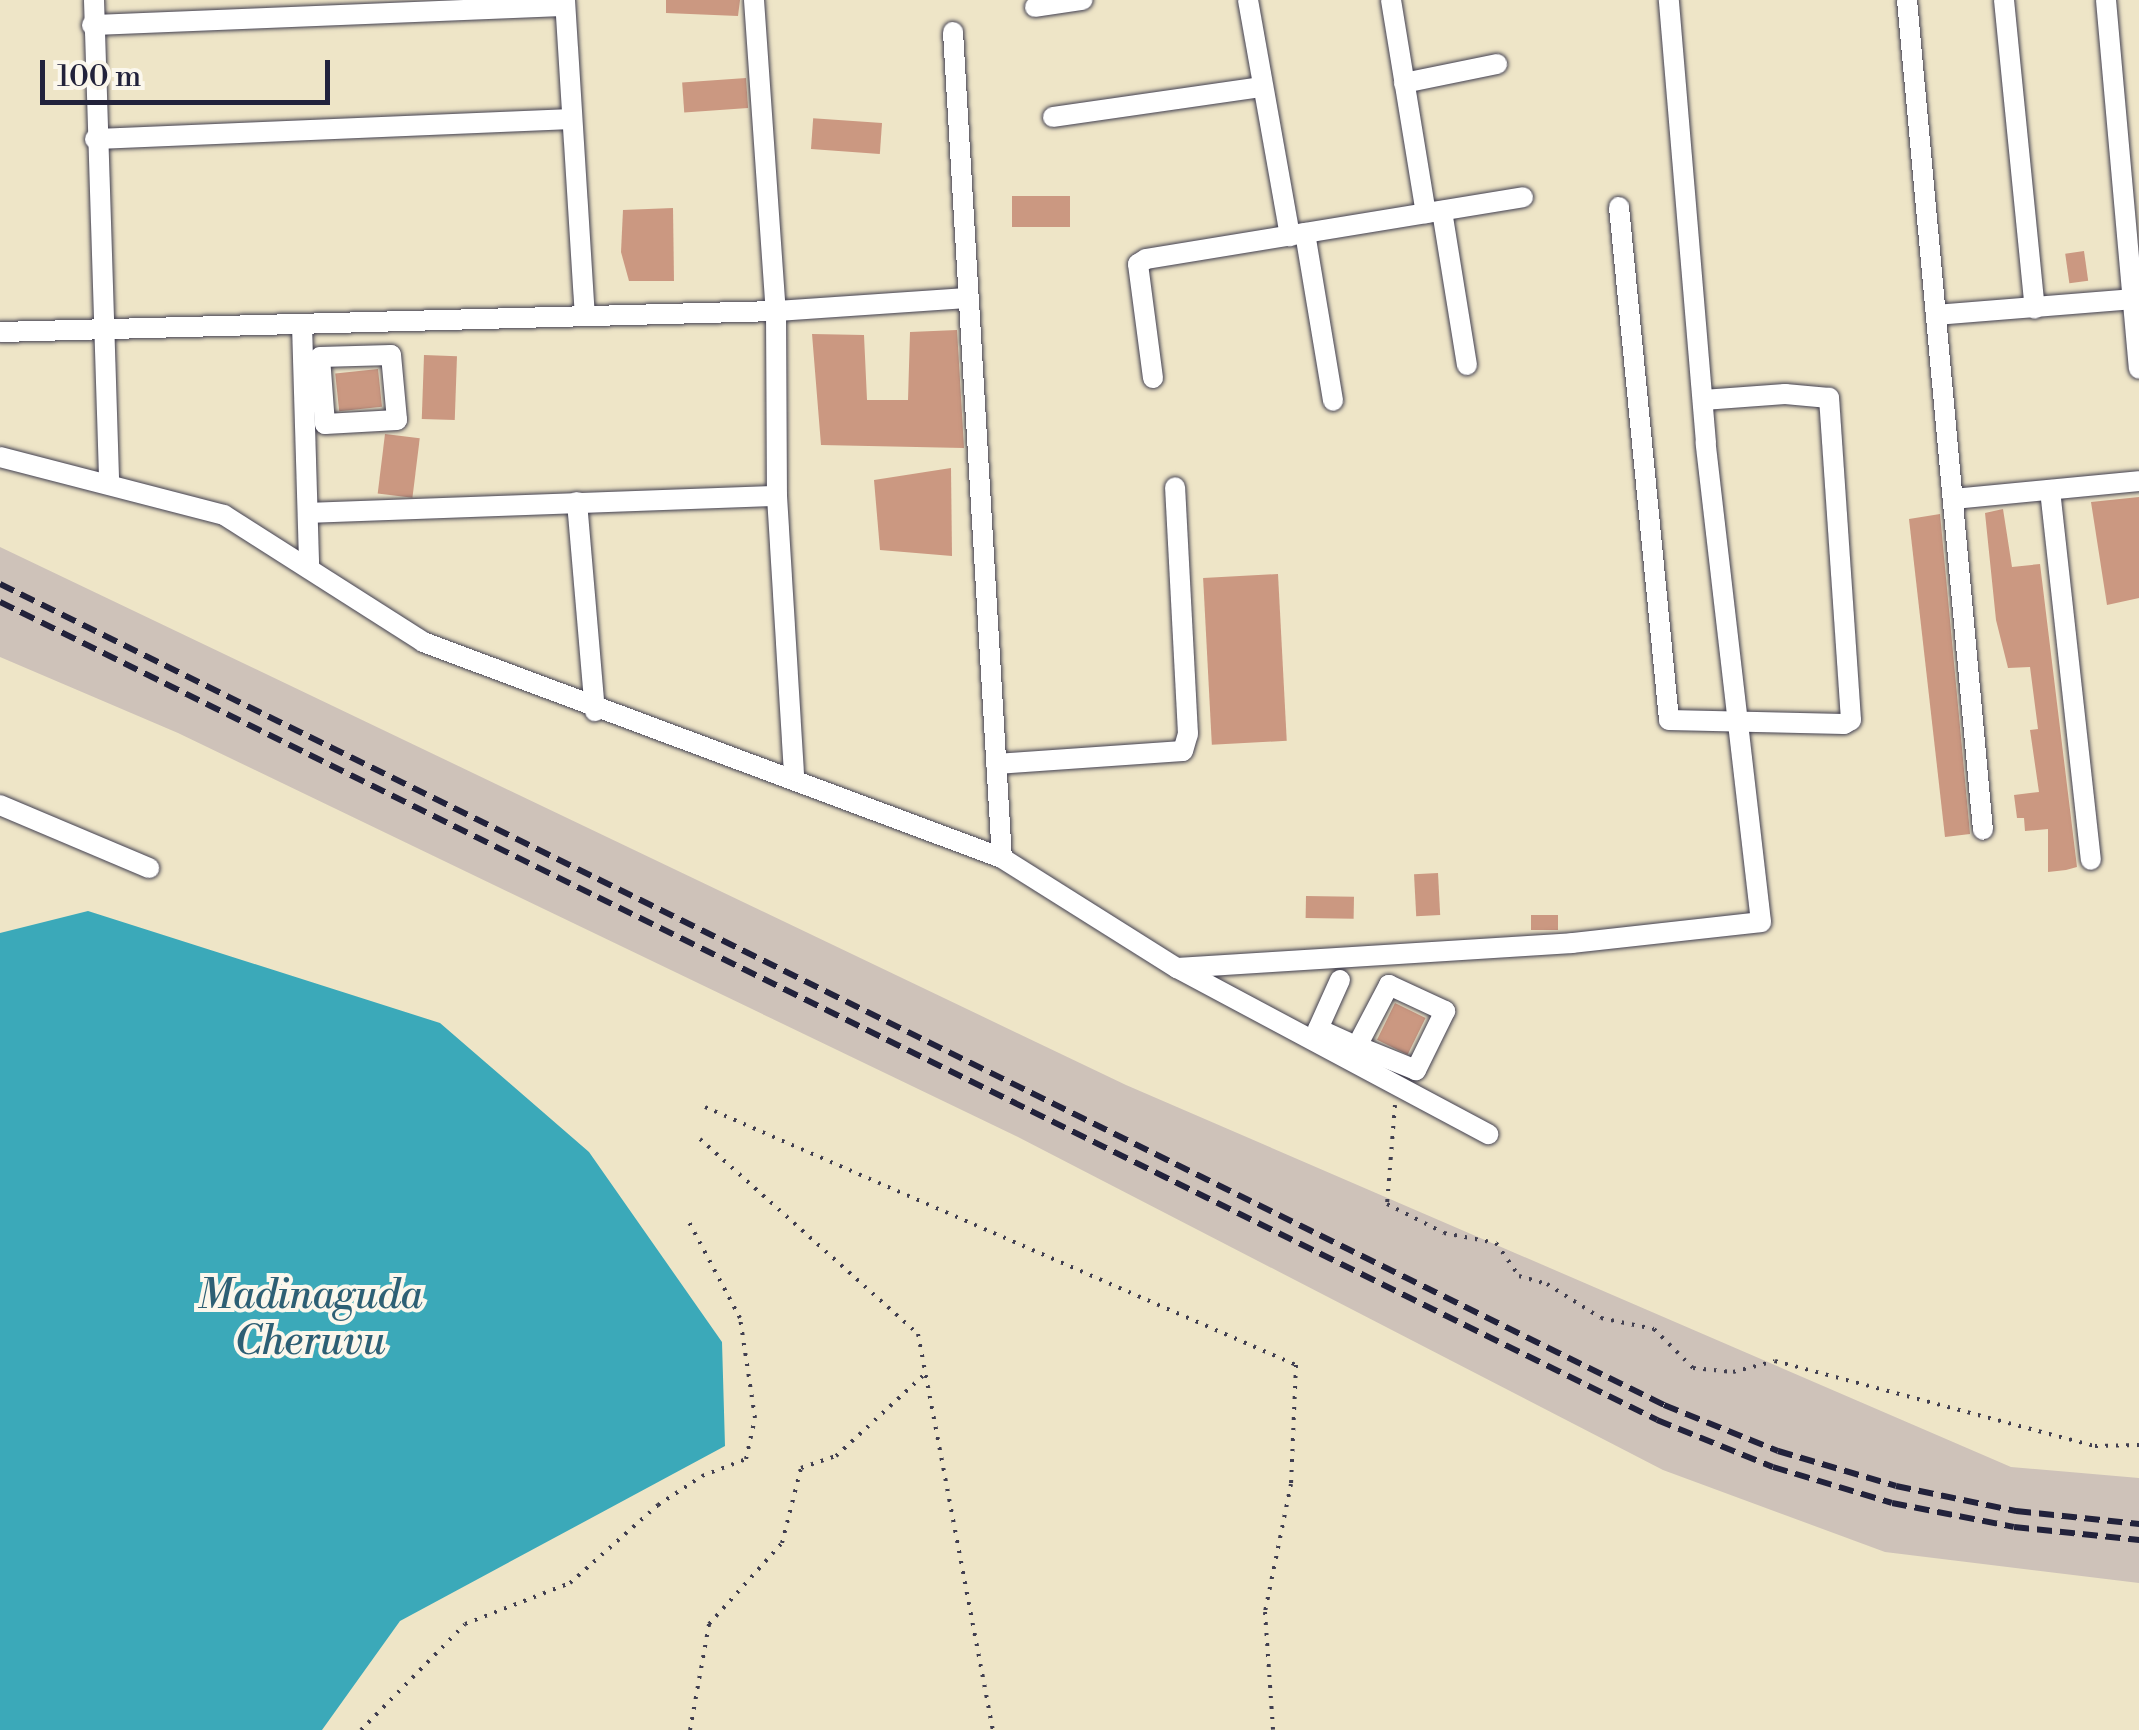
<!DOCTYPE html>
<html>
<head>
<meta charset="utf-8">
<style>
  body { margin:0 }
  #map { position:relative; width:2139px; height:1730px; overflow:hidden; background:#eee5c7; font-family:"Libre Bodoni",serif }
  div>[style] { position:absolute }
  .industrial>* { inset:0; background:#cec2b9 }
  .water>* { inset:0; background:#3ba9b9 }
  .building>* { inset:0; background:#cb9881; transform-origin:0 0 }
  .path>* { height:4px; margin-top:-2px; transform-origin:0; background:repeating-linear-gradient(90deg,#413f50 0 2.5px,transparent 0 10.5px) }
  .roads { filter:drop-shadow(0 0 2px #413f50) drop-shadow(0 0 2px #413f50) }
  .street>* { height:20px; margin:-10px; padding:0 10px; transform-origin:10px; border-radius:10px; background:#fff }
  .rail>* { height:6px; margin-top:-3px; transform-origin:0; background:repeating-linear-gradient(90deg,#22223b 0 15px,transparent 0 23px) }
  span { translate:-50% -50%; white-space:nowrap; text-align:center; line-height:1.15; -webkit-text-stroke:8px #fbf7ec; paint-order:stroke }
  .water-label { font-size:40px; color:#2d5f74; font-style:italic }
  .scale { position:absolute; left:40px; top:60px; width:290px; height:45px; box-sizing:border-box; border:5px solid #22223b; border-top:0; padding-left:12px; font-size:30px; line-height:35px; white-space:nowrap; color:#22223b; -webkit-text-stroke:8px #fbf7ec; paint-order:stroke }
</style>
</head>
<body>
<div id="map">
  <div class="industrial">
    <i style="clip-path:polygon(0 547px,1126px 1085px,2011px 1467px,2139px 1478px,2139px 1583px,1885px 1552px,1663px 1470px,1018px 1137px,178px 733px,0 657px)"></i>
  </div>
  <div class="water">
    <i style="clip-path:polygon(88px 911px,440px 1023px,589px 1152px,722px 1342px,725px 1446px,400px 1621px,322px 1730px,0 1730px,0 933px)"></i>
  </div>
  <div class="building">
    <i style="clip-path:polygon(666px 0,740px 0,738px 16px,666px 13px)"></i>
    <i style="left:746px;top:78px;width:30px;height:64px;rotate:86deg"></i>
    <i style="left:882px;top:123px;width:31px;height:69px;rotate:94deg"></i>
    <i style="left:1012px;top:196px;width:58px;height:31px"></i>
    <i style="clip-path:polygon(673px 208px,674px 281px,629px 281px,621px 252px,623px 210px)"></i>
    <i style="left:2084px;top:251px;width:30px;height:19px;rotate:82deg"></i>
    <i style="clip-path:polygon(957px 330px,964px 448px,821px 445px,812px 334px,864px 335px,867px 400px,908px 400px,910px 332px)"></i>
    <i style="left:424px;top:355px;width:33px;height:64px;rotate:2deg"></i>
    <i style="left:378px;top:369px;width:38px;height:43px;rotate:84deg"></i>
    <i style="left:385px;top:434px;width:35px;height:60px;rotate:7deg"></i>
    <i style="clip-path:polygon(951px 468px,952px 556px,880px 550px,874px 480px)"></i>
    <i style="clip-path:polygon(2139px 497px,2139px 598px,2107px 605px,2091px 502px)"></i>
    <i style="clip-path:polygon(2003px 509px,2012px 567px,2040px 564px,2077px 867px,2066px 870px,2048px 872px,2048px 829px,2025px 831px,2024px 818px,2017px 818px,2014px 795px,2039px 792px,2030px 730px,2038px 729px,2030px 667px,2008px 668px,1996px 620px,1985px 513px)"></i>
    <i style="clip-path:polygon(1940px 514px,1970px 834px,1945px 837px,1909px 519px)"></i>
    <i style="left:1278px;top:574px;width:167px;height:75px;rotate:87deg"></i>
    <i style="left:1438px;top:873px;width:42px;height:24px;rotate:87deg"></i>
    <i style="left:1306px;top:896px;width:48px;height:22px;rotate:1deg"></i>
    <i style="left:1558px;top:915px;width:15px;height:27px;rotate:90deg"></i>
    <i style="left:1395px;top:1003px;width:34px;height:41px;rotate:26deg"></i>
  </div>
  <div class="path">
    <i style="left:1395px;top:1105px;width:99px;rotate:94.6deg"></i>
    <i style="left:1387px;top:1204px;width:64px;rotate:27deg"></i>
    <i style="left:1444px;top:1233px;width:53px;rotate:10.9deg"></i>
    <i style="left:1496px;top:1243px;width:40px;rotate:55.1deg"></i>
    <i style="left:1519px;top:1276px;width:29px;rotate:16deg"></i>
    <i style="left:1547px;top:1284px;width:64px;rotate:32.2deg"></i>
    <i style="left:1601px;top:1318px;width:54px;rotate:11.7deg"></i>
    <i style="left:1654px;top:1329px;width:55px;rotate:45deg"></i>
    <i style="left:1693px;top:1368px;width:40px;rotate:5.7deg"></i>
    <i style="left:1733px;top:1372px;width:43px;rotate:-14.7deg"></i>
    <i style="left:1775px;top:1361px;width:331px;rotate:14.9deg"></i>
    <i style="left:2095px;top:1446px;width:44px;rotate:-1.3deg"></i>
    <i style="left:705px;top:1107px;width:645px;rotate:23.58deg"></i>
    <i style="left:1296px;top:1365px;width:119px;rotate:92.4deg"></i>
    <i style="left:1291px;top:1484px;width:131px;rotate:101.5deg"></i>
    <i style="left:1265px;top:1612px;width:118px;rotate:86.1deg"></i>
    <i style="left:700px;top:1139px;width:292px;rotate:41.8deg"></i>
    <i style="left:918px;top:1334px;width:403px;rotate:79.3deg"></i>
    <i style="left:361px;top:1730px;width:148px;rotate:-45.5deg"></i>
    <i style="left:465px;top:1624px;width:113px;rotate:-21.3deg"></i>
    <i style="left:570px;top:1583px;width:118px;rotate:-41.6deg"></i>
    <i style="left:658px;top:1505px;width:53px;rotate:-33.4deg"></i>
    <i style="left:702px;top:1476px;width:47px;rotate:-21.1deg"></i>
    <i style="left:746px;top:1459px;width:42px;rotate:-77.6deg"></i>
    <i style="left:755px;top:1418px;width:101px;rotate:-98.5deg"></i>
    <i style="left:740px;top:1318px;width:111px;rotate:-118deg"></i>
    <i style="left:690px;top:1730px;width:108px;rotate:-79.8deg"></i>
    <i style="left:709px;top:1624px;width:109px;rotate:-48deg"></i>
    <i style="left:782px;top:1543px;width:77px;rotate:-75.8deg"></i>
    <i style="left:801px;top:1468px;width:37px;rotate:-19deg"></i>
    <i style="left:836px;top:1456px;width:122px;rotate:-42.7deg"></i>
  </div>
  <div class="roads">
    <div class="street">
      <i style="left:94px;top:0;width:484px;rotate:88.2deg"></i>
      <i style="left:565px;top:0;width:315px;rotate:86.4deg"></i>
      <i style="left:754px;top:0;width:312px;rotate:86deg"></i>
      <i style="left:776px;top:311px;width:185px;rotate:89.7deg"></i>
      <i style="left:777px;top:496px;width:282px;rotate:86.5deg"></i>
      <i style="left:1248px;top:0;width:240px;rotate:79.9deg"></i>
      <i style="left:1391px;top:0;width:216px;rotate:80.7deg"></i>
      <i style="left:1907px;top:0;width:833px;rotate:84.77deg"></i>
      <i style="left:2004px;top:0;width:310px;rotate:84.3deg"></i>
      <i style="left:2106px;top:0;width:370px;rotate:84.9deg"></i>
      <i style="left:1035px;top:7px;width:48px;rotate:-8.5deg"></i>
      <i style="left:92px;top:25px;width:473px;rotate:-2.3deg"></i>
      <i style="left:953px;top:32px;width:827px;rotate:86.61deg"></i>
      <i style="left:1404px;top:83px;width:95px;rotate:-11.5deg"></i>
      <i style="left:1053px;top:117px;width:210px;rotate:-8.2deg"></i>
      <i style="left:95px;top:139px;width:473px;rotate:-2.4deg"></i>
      <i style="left:1619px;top:207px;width:515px;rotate:84.43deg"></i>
      <i style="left:1669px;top:720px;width:175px;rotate:1.3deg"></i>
      <i style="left:1844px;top:724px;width:8px;rotate:-30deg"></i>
      <i style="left:1851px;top:720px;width:323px;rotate:-93.9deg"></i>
      <i style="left:1829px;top:398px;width:44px;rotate:-174.8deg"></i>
      <i style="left:1785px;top:394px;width:82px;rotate:175.8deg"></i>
      <i style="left:1442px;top:211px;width:156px;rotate:80.8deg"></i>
      <i style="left:1305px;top:233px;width:170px;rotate:80.5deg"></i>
      <i style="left:1936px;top:315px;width:198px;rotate:-4.6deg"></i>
      <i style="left:302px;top:325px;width:242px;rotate:88.3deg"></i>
      <i style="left:0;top:332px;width:776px;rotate:-1.55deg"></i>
      <i style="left:776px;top:311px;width:192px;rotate:-3.9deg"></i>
      <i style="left:391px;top:355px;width:65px;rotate:84.7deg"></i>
      <i style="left:397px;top:420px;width:72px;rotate:176.8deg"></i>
      <i style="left:325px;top:424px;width:67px;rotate:-94.3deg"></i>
      <i style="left:320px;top:357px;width:71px;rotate:-1.6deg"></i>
      <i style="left:1153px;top:378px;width:115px;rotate:-97.5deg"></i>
      <i style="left:1138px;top:264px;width:9px;rotate:-32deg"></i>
      <i style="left:1146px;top:259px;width:382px;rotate:-9.3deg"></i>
      <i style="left:0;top:457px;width:231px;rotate:14.5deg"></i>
      <i style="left:224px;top:515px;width:236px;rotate:32.5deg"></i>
      <i style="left:423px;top:642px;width:618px;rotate:20.46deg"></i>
      <i style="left:1002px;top:858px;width:207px;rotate:32.2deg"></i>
      <i style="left:1177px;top:968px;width:353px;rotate:28.1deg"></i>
      <i style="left:2050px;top:490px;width:372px;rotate:83.7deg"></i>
      <i style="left:1953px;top:499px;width:187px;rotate:-5.5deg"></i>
      <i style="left:577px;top:502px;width:210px;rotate:85.1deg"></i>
      <i style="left:309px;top:513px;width:468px;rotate:-2.1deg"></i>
      <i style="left:996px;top:764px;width:187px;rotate:-4deg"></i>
      <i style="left:1183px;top:751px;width:18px;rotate:-74deg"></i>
      <i style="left:1188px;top:734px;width:247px;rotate:-93deg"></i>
      <i style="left:0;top:805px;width:162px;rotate:22.9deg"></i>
      <i style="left:1177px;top:968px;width:396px;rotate:-3.6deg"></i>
      <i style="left:1572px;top:943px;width:190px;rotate:-6.3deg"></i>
      <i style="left:1761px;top:922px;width:482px;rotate:-96.6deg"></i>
      <i style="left:1706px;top:443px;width:445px;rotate:-94.8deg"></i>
      <i style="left:1340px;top:980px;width:54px;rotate:114.2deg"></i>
      <i style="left:1318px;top:1029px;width:32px;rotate:24deg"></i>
      <i style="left:1389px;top:985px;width:62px;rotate:24.9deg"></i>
      <i style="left:1445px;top:1011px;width:66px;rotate:116.2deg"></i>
      <i style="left:1416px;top:1070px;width:64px;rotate:-157.9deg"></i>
      <i style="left:1357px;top:1046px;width:69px;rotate:-62.3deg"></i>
    </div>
  </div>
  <div class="rail">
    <i style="left:0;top:584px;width:1856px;rotate:26.26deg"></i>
    <i style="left:1664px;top:1405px;width:123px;rotate:22deg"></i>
    <i style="left:1778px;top:1451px;width:123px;rotate:16.5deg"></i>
    <i style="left:1896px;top:1486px;width:123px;rotate:11.8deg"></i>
    <i style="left:2016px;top:1511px;width:124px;rotate:6deg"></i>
    <i style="left:0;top:602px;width:1848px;rotate:26.27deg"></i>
    <i style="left:1657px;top:1420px;width:125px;rotate:22.1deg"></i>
    <i style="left:1773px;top:1467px;width:124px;rotate:16.8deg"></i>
    <i style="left:1892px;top:1503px;width:124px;rotate:11.1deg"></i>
    <i style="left:2014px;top:1527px;width:126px;rotate:5.9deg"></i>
  </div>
  <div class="water-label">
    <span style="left:310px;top:1319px">Madinaguda<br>Cheruvu</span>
  </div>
  <div class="scale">100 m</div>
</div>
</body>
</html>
